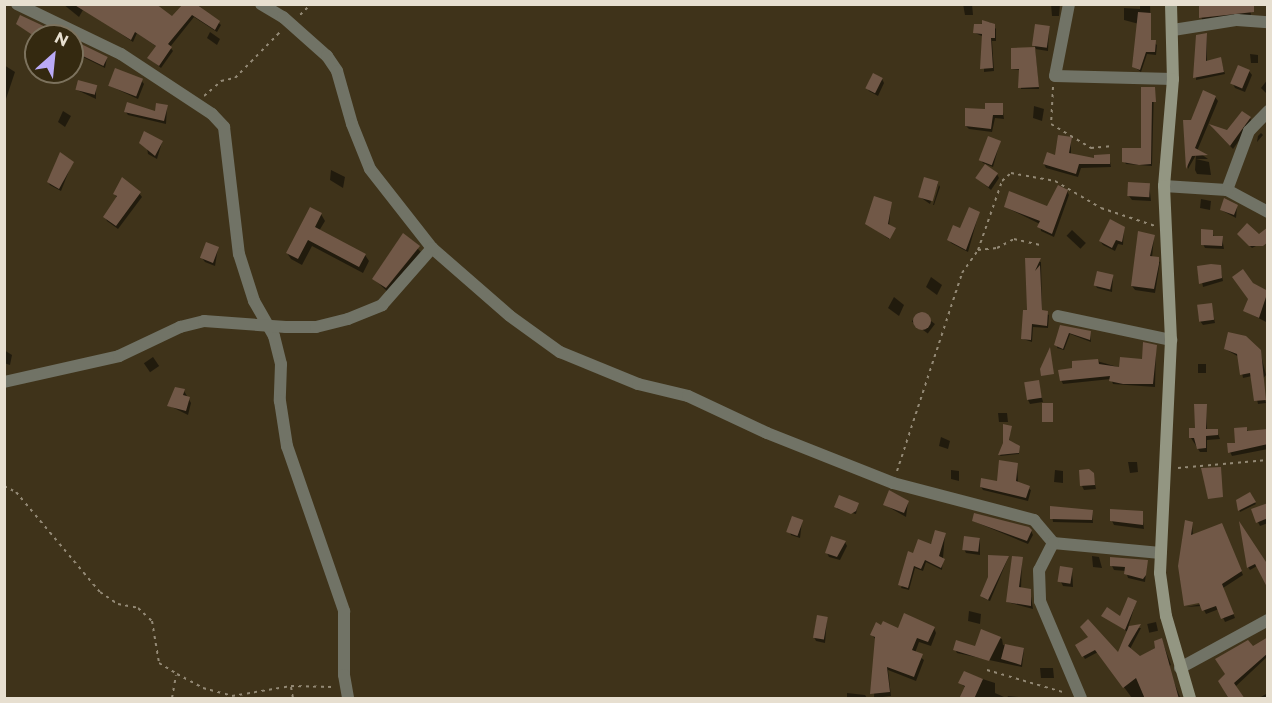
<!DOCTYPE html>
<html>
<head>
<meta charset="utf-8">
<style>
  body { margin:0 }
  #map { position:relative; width:1272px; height:703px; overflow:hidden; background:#3f331a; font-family:Montserrat,sans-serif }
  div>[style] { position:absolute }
  .shadow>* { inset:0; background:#0007; transform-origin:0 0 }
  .building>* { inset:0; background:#715847; transform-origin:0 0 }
  .round { border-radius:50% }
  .path>* { height:2px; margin-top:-1px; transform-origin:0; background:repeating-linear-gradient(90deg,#938975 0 3px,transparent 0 7.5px) }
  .street>* { height:12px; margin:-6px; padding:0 6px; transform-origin:6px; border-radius:6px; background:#717366 }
  .secondary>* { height:12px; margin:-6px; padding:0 6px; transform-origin:6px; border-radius:6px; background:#939682 }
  span { translate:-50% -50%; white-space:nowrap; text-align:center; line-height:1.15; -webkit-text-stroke:4.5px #342910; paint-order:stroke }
  .frame { position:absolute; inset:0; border:6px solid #e7dfd0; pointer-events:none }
  .north { position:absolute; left:24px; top:24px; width:60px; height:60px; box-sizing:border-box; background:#342910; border:2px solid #7c725d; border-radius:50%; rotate:27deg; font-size:16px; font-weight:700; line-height:24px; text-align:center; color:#e7dfd0 }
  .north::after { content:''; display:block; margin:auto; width:21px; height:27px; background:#baaaf6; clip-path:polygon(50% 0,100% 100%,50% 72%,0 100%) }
</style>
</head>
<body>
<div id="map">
  <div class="shadow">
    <i style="clip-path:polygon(63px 4px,82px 4px,84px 8px,79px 17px)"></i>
    <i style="clip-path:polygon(185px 4px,197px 4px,221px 25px,217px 32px,194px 17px,170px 47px,173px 51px,161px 68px,149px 58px,157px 47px,137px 33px,133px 42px,90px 13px,172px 18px)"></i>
    <i style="clip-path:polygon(963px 4px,972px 4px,973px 15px,965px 15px)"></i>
    <i style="clip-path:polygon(1051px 4px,1060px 4px,1059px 16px,1052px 16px)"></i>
    <i style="clip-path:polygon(1140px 4px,1150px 4px,1151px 41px,1157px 45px,1156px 55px,1147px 54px,1141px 72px,1134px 67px,1139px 24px,1124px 20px,1124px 8px,1140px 9px)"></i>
    <i style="clip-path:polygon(1250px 4px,1251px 16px,1203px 21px,1201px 17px)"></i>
    <i style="clip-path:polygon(990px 22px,996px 29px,996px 41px,992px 41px,994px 71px,984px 72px,984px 37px,975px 33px,976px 25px)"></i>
    <i style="clip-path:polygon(1049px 27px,1048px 51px,1035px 49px,1039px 89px,1021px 89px,1020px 70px,1012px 69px,1012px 49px,1036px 49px,1034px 45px)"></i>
    <i style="clip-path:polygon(210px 32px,220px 39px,217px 45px,207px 38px)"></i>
    <i style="clip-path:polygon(1207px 35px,1207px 62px,1221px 61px,1225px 74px,1196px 80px,1197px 36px)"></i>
    <i style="clip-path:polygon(72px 41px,107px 58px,105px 68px,83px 57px,80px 64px,72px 61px)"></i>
    <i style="clip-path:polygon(1250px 54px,1258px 55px,1258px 63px,1251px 63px)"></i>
    <i style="clip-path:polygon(4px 65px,15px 72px,4px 105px)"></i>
    <i style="clip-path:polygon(1249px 71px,1252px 75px,1245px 92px,1235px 88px,1233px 84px)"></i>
    <i style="clip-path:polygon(40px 72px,54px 72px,51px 77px)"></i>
    <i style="clip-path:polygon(882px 79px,884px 83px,878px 96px,869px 91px,867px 87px)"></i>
    <i style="clip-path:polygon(1268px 79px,1268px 95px,1261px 88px)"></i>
    <i style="clip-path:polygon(141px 80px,144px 84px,138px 99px,110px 86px)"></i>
    <i style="clip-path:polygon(96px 86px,96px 99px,77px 90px)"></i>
    <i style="clip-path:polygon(1154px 88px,1152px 166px,1126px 164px,1124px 161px,1142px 150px)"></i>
    <i style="clip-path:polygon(1215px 97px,1218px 101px,1197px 151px,1208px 159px,1196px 159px,1209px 162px,1211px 175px,1197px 174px,1195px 170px,1196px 155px,1188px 169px,1185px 121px,1192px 121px)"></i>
    <i style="clip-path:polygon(1002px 105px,1004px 119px,995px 118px,992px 132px,969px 129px,966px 126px,986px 110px)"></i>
    <i style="clip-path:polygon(1034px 106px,1044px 109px,1042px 121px,1033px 118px)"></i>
    <i style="clip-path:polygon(167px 107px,166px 124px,128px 115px,125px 111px,156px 113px)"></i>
    <i style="clip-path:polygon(63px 111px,71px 116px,65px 127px,58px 122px)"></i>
    <i style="clip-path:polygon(1250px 118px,1252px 122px,1233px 149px,1212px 127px,1227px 132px)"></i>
    <i style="clip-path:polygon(1261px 133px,1263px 135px,1257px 142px,1258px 136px)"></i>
    <i style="clip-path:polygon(1071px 138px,1071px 155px,1096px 160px,1109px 156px,1111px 167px,1081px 168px,1078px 177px,1046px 168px,1044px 164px,1056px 157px)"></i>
    <i style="clip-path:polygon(162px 142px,157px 159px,148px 154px,147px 148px)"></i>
    <i style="clip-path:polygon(1000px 142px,993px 167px,983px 163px,981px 160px)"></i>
    <i style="clip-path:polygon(72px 163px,61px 191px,50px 185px,48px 182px)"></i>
    <i style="clip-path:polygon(331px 170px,345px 177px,343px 188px,330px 180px)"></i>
    <i style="clip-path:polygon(997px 174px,999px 178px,991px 190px,977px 178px)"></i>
    <i style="clip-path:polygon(925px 179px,938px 184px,930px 204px,920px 197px)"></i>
    <i style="clip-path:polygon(1149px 184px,1151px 201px,1132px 200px,1129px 196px)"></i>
    <i style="clip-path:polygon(939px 185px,940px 187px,934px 205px,933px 205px)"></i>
    <i style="clip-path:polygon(1067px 191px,1069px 195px,1054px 237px,1041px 231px,1040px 224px,1005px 207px,1048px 208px)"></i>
    <i style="clip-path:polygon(139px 193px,142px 197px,118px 229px,107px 221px,105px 217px,117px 199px,115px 194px)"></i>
    <i style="clip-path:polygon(1201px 199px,1211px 201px,1210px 210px,1200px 208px)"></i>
    <i style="clip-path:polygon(891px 203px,889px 226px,894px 229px,889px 239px,867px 224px)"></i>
    <i style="clip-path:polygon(1237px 206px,1236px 218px,1221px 210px)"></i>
    <i style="clip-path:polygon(979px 213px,968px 252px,951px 243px,949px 239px)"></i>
    <i style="clip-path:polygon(321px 214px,325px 221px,319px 231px,365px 255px,369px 261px,363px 273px,312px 246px,302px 265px,291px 259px,287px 253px)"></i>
    <i style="clip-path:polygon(1124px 228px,1123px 245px,1118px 244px,1115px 251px,1103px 245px,1100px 241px)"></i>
    <i style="left:1072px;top:230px;width:19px;height:8px;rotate:43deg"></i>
    <i style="clip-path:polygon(1212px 231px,1214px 237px,1222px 238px,1224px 249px,1205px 248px,1203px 244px)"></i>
    <i style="clip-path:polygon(404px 235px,423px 254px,390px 294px,374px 279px)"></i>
    <i style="clip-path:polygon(1240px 236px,1259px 236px,1268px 240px,1252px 248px)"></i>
    <i style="clip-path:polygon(1154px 237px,1152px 258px,1160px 262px,1155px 293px,1135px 290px,1132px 286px)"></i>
    <i style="clip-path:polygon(218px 248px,215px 266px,205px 262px,202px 258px)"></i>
    <i style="clip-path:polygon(1026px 259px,1041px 262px,1042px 312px,1049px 315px,1048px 328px,1033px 327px,1032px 342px,1023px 339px,1029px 312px)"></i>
    <i style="clip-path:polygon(1220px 266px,1223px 281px,1203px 287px,1199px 267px)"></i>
    <i style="clip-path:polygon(931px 277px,942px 285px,937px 295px,926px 287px)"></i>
    <i style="clip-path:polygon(1113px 277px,1112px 292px,1097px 288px,1095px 284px)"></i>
    <i style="clip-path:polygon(1252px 284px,1268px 292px,1268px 323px,1245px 311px)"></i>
    <i style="clip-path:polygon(894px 297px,904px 305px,899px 316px,888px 308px)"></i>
    <i style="clip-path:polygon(1211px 304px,1215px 323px,1203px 325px,1200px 321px)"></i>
    <i style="left:919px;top:312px;width:20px;height:12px;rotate:37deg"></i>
    <i style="clip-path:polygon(1061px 327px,1090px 333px,1091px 342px,1070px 334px,1064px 350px,1057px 348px)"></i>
    <i style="clip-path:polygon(1156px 347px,1155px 387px,1113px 384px,1111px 379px,1063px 384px,1061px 380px,1074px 369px,1097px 361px,1121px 368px,1143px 361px)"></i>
    <i style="clip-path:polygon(1225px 349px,1260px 351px,1266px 375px,1259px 383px,1266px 403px,1258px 404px,1252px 376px,1243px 378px,1239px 357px)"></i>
    <i style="clip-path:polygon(4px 350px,12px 355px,10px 365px,4px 363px)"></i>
    <i style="left:153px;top:357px;width:11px;height:11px;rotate:56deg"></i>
    <i style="left:1198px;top:364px;width:8px;height:9px"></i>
    <i style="clip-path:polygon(1038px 382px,1043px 402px,1030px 404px,1028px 400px)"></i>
    <i style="clip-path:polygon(184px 391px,191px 403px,188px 415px,168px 405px)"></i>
    <i style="clip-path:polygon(1206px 405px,1207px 430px,1217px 431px,1220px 439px,1207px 440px,1207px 452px,1200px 452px,1191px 438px)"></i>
    <i style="clip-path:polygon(998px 413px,1007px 413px,1008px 422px,999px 422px)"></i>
    <i style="clip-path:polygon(1011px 427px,1009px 442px,1019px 447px,1019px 454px,1000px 456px)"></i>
    <i style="clip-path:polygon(1246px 428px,1249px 433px,1268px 430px,1268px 449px,1232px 456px,1230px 452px)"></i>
    <i style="clip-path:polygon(941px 437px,950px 441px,948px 449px,939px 446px)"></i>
    <i style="clip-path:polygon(1128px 462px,1137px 462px,1138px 472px,1130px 473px)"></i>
    <i style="clip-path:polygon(1017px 464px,1018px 483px,1031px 490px,1028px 501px,983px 490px,981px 487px,998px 483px)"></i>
    <i style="clip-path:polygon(951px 470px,959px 471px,959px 481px,951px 479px)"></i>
    <i style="clip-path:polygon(1055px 470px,1063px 471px,1063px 483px,1054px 482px)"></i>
    <i style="clip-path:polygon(1093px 474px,1096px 489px,1084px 490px,1082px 486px)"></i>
    <i style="clip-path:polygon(1249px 494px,1256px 504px,1240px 512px,1238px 501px)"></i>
    <i style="clip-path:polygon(840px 497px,858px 504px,856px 514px,837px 509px)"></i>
    <i style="clip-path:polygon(908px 502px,906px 517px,885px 505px)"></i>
    <i style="clip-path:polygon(1268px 504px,1268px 523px,1260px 526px,1258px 522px)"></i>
    <i style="clip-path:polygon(1051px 507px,1092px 511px,1093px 523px,1053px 522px)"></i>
    <i style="clip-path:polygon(1142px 513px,1144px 529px,1114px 525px,1112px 521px)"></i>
    <i style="clip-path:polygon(802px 521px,800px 538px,791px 535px,789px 531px)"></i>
    <i style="clip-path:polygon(973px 521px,1031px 531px,1033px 535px,1028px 544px)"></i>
    <i style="clip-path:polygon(1192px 523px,1193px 536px,1223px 528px,1243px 575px,1223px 588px,1235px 618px,1225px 622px,1219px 609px,1206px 614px,1202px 606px,1186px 607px,1207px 603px,1179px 566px)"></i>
    <i style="clip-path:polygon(1242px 527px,1257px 566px,1250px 570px,1248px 567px)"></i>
    <i style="clip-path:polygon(945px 534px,942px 570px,926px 562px,923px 571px,915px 568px,909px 590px,901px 588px,914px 555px)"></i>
    <i style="clip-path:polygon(980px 539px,980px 555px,966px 553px,964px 549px)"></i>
    <i style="clip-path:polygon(845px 542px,847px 546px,840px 560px,829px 557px,827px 553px)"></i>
    <i style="clip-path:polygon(1092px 556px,1099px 557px,1102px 568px,1093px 567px)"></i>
    <i style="clip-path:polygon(1008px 558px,990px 601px,983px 598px,981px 595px)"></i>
    <i style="clip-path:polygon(1022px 558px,1021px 589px,1030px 590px,1033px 609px,1007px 602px)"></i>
    <i style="clip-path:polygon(1147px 562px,1145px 582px,1128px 578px,1126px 571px,1114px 570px,1112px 566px)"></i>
    <i style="clip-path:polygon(1072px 569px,1073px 587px,1063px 586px,1061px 582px)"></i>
    <i style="clip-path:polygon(1136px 602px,1128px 628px,1141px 628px,1130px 649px,1140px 657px,1163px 643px,1171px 665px,1168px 667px,1180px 697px,1132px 698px,1098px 652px,1085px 659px,1077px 646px,1118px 654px,1128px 632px,1103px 616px,1121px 618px)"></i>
    <i style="clip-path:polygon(969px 611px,981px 614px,980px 624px,968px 621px)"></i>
    <i style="clip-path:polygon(827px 619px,825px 643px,816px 641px,814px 637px)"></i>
    <i style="left:1156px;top:622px;width:9px;height:9px;rotate:77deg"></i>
    <i style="clip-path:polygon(934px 628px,936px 633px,931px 646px,919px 642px,915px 653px,924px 660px,916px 681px,888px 670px,891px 696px,874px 698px,876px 640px,872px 635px)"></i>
    <i style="clip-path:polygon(982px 631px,1002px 639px,1003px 645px,1024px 649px,1022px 667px,957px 653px,955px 649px,976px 648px)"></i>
    <i style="clip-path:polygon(1268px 639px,1268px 656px,1235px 687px,1243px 698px,1228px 698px,1220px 682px)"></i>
    <i style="clip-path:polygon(1040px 668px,1053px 668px,1054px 678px,1041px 678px)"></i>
    <i style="clip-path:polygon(964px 673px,995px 683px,995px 693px,1004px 697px,961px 698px,966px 688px,960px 683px)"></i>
    <i style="clip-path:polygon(847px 693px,865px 695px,867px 698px,847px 698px)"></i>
    <i style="clip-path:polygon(1268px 693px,1268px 698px,1259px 698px)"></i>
    <i style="clip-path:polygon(1008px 696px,1028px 698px,1007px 698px)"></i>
  </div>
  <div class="building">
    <i style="clip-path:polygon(73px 4px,156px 4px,172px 16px,183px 4px,196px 4px,220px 21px,215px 30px,192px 15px,168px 44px,172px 47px,159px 66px,147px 58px,156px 46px,135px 32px,131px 40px)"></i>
    <i style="clip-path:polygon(1199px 4px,1254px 4px,1254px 12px,1199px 18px)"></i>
    <i style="clip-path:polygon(1138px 12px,1151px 13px,1151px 40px,1156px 40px,1155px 52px,1146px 52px,1140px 70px,1132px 67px)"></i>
    <i style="clip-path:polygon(20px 15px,65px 36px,34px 36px,16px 24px)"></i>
    <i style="clip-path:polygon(982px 20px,995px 24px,995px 38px,991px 38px,993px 68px,980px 69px,982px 34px,973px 33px,974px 24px,982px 24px)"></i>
    <i style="left:1035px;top:24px;width:15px;height:22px;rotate:8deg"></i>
    <i style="clip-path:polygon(1207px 33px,1206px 61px,1221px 57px,1224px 72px,1193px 78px,1196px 35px)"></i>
    <i style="left:79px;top:43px;width:32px;height:10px;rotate:26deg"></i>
    <i style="clip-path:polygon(1035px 47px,1039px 87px,1018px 88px,1019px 69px,1011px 69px,1011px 48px)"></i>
    <i style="left:1238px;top:65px;width:13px;height:20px;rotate:23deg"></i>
    <i style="left:115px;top:68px;width:30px;height:19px;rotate:21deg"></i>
    <i style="left:873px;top:73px;width:11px;height:17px;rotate:27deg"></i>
    <i style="left:78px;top:80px;width:20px;height:10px;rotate:15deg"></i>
    <i style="clip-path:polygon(1141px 87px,1155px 87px,1156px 102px,1152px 102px,1151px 164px,1139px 165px,1122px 162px,1122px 148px,1141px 148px)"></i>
    <i style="clip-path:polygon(1203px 90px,1216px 96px,1195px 148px,1208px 155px,1192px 156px,1186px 169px,1183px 120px,1191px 120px)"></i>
    <i style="clip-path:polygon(127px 102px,155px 111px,156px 103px,168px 105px,164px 121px,124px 112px)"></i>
    <i style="clip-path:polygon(985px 103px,1003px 103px,1003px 115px,993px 115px,991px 129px,965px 126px,965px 108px,985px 109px)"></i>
    <i style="clip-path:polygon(1242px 111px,1251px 117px,1230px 146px,1209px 124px,1227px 130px)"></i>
    <i style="clip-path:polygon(144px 131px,163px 141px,155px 156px,139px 143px)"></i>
    <i style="clip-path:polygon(1058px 135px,1072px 137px,1069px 153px,1094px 158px,1094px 155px,1110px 154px,1110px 164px,1079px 164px,1076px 174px,1043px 164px,1047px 152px,1055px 155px)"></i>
    <i style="left:988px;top:136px;width:14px;height:26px;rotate:21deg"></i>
    <i style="clip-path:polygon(60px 152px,74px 162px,59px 189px,47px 182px)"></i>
    <i style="left:985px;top:164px;width:16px;height:17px;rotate:35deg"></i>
    <i style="clip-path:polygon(122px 177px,141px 192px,116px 226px,103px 217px,117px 196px,113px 194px)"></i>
    <i style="left:924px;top:177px;width:15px;height:21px;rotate:16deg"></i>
    <i style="left:1128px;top:182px;width:22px;height:14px;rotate:3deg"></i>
    <i style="clip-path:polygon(1058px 185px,1068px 190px,1052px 234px,1037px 227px,1040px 221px,1004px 207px,1009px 191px,1047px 206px)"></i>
    <i style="clip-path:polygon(874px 196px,892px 202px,888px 224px,896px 228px,890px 239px,865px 224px)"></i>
    <i style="clip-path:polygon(1224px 198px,1238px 205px,1234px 215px,1220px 210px)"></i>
    <i style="clip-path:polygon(310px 207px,322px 213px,315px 227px,366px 254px,359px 267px,308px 240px,298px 259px,286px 253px)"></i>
    <i style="clip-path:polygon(969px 207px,980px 212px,966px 250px,947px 240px,953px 225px,960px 228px)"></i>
    <i style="clip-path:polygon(1110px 219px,1125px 227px,1122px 242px,1116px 240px,1112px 248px,1099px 241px)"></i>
    <i style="clip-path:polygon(1247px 223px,1259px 234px,1268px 227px,1268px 242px,1263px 246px,1249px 246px,1237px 234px)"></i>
    <i style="clip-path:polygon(1201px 229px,1213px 230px,1213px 236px,1223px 236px,1222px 246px,1201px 245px)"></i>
    <i style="clip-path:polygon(1138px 231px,1155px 235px,1150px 256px,1159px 257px,1159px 264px,1154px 289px,1131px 286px)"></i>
    <i style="clip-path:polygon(403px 233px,420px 246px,386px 288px,372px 279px)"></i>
    <i style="left:206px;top:242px;width:14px;height:17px;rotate:21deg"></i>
    <i style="clip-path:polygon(1025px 258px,1041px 258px,1035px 271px,1040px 265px,1042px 310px,1048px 311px,1047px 326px,1032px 324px,1031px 340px,1021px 339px,1023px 310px,1027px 310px)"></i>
    <i style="clip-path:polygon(1211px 264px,1221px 265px,1222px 278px,1199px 284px,1197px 266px)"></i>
    <i style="clip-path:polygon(1243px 269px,1253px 283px,1268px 291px,1259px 318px,1243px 311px,1248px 299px,1232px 277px)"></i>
    <i style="left:1097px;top:271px;width:17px;height:15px;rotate:13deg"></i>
    <i style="left:1212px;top:303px;width:17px;height:15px;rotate:83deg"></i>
    <i class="round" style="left:913px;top:312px;width:18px;height:18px"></i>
    <i style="clip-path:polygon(1060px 325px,1091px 331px,1090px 340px,1069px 333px,1063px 349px,1054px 345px)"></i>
    <i style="clip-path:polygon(1228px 332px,1246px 336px,1261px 350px,1266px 400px,1254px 401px,1250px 373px,1240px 375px,1237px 354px,1224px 349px)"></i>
    <i style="clip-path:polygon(1143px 342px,1157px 345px,1153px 384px,1123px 384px,1109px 381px,1110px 376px,1060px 381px,1058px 370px,1072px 368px,1072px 361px,1098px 359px,1099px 364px,1119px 367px,1120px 357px,1142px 359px)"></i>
    <i style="clip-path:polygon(1050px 347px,1054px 374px,1041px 376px,1040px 369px)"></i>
    <i style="left:1039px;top:380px;width:18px;height:15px;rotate:81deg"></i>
    <i style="clip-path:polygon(175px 387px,185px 389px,183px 395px,190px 397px,186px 411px,167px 406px)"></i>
    <i style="left:1042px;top:403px;width:11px;height:19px"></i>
    <i style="clip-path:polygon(1194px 404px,1207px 404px,1206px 429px,1218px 429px,1218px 435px,1206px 436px,1206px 448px,1197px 449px,1194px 438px,1189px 438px,1189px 428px,1195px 428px)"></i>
    <i style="clip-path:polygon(1003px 424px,1012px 426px,1009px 440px,1020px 446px,1019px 453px,998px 455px,1003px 443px)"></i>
    <i style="clip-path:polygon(1247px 427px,1247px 431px,1268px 429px,1268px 444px,1228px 453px,1227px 443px,1235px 443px,1234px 428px)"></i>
    <i style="clip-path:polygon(999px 460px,1018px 463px,1016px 481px,1030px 486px,1026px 498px,980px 487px,981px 478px,997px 481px)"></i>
    <i style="clip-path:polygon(1221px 467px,1223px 497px,1208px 499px,1201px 468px)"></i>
    <i style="clip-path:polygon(1089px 469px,1094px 473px,1095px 485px,1080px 486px,1079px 470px)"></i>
    <i style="clip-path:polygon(889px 490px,909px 501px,904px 513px,883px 505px)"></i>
    <i style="clip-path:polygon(1250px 492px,1256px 502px,1238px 511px,1236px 500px)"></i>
    <i style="clip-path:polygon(839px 495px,859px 503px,856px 511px,851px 514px,834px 507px)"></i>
    <i style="clip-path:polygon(1268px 503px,1268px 518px,1256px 523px,1251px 509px)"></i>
    <i style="clip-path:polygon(1050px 506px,1093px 510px,1092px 520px,1050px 519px)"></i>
    <i style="clip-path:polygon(1110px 509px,1143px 511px,1143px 525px,1110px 521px)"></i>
    <i style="clip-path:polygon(974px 513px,1029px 527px,1032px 530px,1027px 541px,972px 521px)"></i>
    <i style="left:792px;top:516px;width:12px;height:17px;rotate:20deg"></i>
    <i style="clip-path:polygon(1185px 520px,1193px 522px,1191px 535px,1222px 523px,1242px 571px,1222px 584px,1234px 614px,1221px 619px,1216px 606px,1202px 611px,1199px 603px,1184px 606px,1178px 566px)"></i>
    <i style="clip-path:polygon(1239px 521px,1268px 565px,1268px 589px,1255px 564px,1247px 568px)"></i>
    <i style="clip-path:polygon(935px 530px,946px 533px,939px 556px,945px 559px,941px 568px,925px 560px,921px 569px,914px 566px,908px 588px,898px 585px,908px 551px,913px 553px,918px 539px,931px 544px)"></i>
    <i style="clip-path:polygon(831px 536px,846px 541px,837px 557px,825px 553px)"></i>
    <i style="left:964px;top:536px;width:16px;height:14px;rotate:7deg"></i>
    <i style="clip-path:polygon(988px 555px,1009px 556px,988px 600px,980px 596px,988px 577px)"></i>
    <i style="clip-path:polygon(1012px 556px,1023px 557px,1019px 587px,1031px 589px,1031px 606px,1006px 602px)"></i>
    <i style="clip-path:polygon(1110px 557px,1148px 560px,1146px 575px,1143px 579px,1124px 574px,1125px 567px,1110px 566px)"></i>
    <i style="left:1060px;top:566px;width:13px;height:16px;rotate:9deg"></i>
    <i style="clip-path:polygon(1128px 597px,1137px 601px,1125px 630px,1101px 616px,1107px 607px,1120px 616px)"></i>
    <i style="clip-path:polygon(904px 613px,935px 627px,928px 642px,917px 638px,912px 650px,923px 654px,917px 669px,914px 677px,887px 667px,890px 692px,870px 694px,875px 637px,870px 635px,876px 622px,881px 625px,883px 621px,898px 628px)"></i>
    <i style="left:817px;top:615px;width:11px;height:23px;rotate:10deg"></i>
    <i style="clip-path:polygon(1088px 619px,1118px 652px,1129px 626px,1141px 624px,1128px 646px,1140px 656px,1155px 648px,1154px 641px,1162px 638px,1179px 699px,1145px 699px,1136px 678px,1123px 688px,1095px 650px,1082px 657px,1075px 645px,1088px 637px,1080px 627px)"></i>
    <i style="clip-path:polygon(981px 629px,1001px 637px,989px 661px,953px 650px,956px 640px,975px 646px)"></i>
    <i style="clip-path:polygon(1268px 637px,1268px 653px,1234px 683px,1245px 699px,1229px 699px,1218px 681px,1225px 674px,1215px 659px,1248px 640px,1253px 646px)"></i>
    <i style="clip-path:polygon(1005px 644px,1024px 648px,1021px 665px,1001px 659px)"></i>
    <i style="clip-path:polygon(964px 671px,983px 679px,974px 699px,959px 699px,965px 686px,958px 683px)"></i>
  </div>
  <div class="path">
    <i style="left:300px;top:15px;width:16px;rotate:-45deg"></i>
    <i style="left:1053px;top:87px;width:37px;rotate:93deg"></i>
    <i style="left:1051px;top:124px;width:47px;rotate:31deg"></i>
    <i style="left:1091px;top:148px;width:22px;rotate:-5deg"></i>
    <i style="left:204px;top:96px;width:23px;rotate:-41deg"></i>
    <i style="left:221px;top:81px;width:14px;rotate:-12deg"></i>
    <i style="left:235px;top:78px;width:64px;rotate:-45.6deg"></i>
    <i style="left:978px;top:250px;width:19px;rotate:-6deg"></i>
    <i style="left:997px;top:248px;width:19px;rotate:-28deg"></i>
    <i style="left:1014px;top:239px;width:28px;rotate:13deg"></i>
    <i style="left:1178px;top:468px;width:90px;rotate:-5.1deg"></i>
    <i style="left:897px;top:471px;width:208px;rotate:-71.8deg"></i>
    <i style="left:962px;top:273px;width:28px;rotate:-55deg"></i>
    <i style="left:978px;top:250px;width:73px;rotate:-70.8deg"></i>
    <i style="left:1002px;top:181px;width:12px;rotate:-42deg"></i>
    <i style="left:1011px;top:173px;width:45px;rotate:10.3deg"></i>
    <i style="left:1055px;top:181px;width:53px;rotate:30.4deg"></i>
    <i style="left:1101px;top:208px;width:57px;rotate:18.4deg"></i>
    <i style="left:4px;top:486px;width:13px;rotate:27deg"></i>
    <i style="left:16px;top:492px;width:131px;rotate:50deg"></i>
    <i style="left:100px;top:592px;width:22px;rotate:34deg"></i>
    <i style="left:118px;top:604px;width:20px;rotate:11deg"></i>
    <i style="left:138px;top:608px;width:19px;rotate:43deg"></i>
    <i style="left:152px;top:621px;width:43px;rotate:80.5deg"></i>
    <i style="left:159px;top:663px;width:21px;rotate:31deg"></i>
    <i style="left:177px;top:674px;width:30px;rotate:28deg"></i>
    <i style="left:203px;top:688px;width:30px;rotate:15deg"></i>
    <i style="left:232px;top:696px;width:60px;rotate:-9.6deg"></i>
    <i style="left:291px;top:686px;width:42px;rotate:1.4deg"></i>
    <i style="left:987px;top:670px;width:82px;rotate:16.2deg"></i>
    <i style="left:291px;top:687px;width:11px;rotate:80deg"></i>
    <i style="left:172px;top:698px;width:23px;rotate:-80deg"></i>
  </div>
  <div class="street">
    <i style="left:17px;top:4px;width:115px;rotate:25.7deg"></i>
    <i style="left:121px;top:54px;width:109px;rotate:33.4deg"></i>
    <i style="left:212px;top:114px;width:18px;rotate:47deg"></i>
    <i style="left:224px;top:127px;width:128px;rotate:83.3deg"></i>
    <i style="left:239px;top:254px;width:49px;rotate:72.3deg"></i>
    <i style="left:254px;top:301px;width:40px;rotate:60.3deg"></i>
    <i style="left:274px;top:336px;width:29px;rotate:76deg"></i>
    <i style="left:281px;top:364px;width:37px;rotate:92deg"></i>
    <i style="left:280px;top:401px;width:46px;rotate:81.2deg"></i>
    <i style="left:287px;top:446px;width:175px;rotate:70.9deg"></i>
    <i style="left:344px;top:611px;width:64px;rotate:90deg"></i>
    <i style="left:344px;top:675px;width:23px;rotate:80deg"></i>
    <i style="left:261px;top:4px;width:26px;rotate:31deg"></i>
    <i style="left:283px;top:17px;width:59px;rotate:41.6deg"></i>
    <i style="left:327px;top:56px;width:18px;rotate:56deg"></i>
    <i style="left:337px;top:71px;width:55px;rotate:74.2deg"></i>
    <i style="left:352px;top:124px;width:48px;rotate:68.2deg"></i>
    <i style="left:370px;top:169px;width:100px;rotate:51.9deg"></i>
    <i style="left:432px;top:248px;width:103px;rotate:41.1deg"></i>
    <i style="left:510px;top:316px;width:62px;rotate:35.8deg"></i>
    <i style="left:560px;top:352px;width:84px;rotate:22.3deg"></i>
    <i style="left:638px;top:384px;width:51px;rotate:13.5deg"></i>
    <i style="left:688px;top:396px;width:87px;rotate:25.1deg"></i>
    <i style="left:767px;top:433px;width:136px;rotate:21.6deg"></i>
    <i style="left:893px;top:483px;width:146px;rotate:14.7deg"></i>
    <i style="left:1034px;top:520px;width:30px;rotate:50deg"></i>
    <i style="left:1053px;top:543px;width:108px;rotate:5.3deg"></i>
    <i style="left:1069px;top:4px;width:73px;rotate:101deg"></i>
    <i style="left:1055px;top:76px;width:118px;rotate:1.5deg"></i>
    <i style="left:1173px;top:30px;width:65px;rotate:-8.9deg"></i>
    <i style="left:1237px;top:20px;width:31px;rotate:4deg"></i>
    <i style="left:1164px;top:186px;width:63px;rotate:3.6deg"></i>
    <i style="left:1227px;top:190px;width:47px;rotate:28.2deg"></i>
    <i style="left:1227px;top:190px;width:63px;rotate:-69.6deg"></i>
    <i style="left:1249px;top:131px;width:28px;rotate:-46deg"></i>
    <i style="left:1058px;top:316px;width:116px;rotate:12deg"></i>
    <i style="left:4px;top:382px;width:118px;rotate:-12.7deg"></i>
    <i style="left:119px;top:356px;width:68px;rotate:-25.4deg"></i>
    <i style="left:180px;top:327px;width:25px;rotate:-14deg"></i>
    <i style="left:204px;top:321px;width:82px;rotate:4.2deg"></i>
    <i style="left:286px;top:327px;width:30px"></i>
    <i style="left:316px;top:327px;width:33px;rotate:-14deg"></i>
    <i style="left:348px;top:319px;width:37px;rotate:-22deg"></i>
    <i style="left:382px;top:305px;width:76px;rotate:-48.7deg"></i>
    <i style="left:1053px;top:543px;width:30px;rotate:117deg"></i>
    <i style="left:1039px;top:570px;width:31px;rotate:88deg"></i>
    <i style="left:1040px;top:601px;width:105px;rotate:67.1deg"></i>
    <i style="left:1180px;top:668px;width:100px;rotate:-28.6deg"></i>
  </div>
  <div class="secondary">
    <i style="left:1171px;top:4px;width:75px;rotate:88.5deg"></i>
    <i style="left:1173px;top:79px;width:107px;rotate:94.8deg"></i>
    <i style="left:1164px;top:186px;width:154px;rotate:87.4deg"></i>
    <i style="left:1171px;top:340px;width:233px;rotate:92.7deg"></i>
    <i style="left:1160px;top:573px;width:43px;rotate:82.1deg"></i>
    <i style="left:1166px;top:616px;width:85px;rotate:73.7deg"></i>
  </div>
  <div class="frame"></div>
  <div class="north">N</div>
</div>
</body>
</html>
